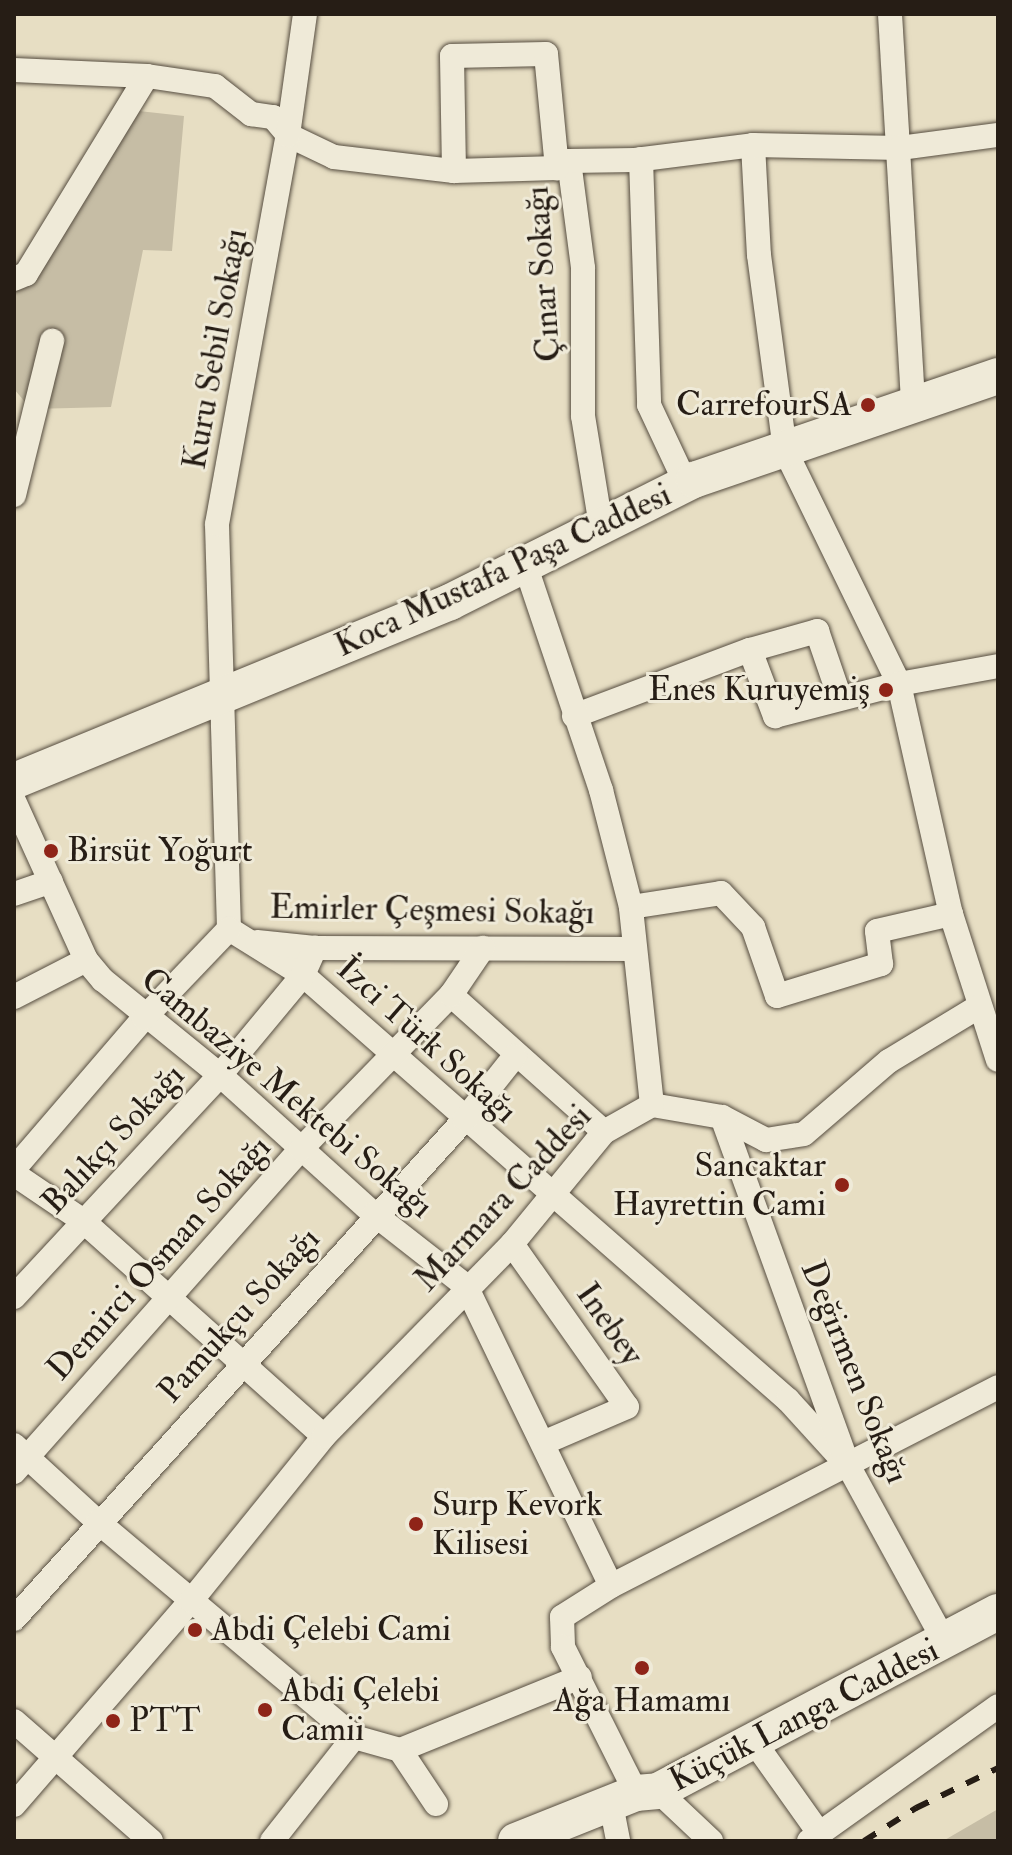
<!DOCTYPE html>
<html>
<head>
<meta charset="utf-8">
<style>
  body { margin:0 }
  #map { position:relative; width:1012px; height:1855px; overflow:hidden; background:#e7dec3; font-family:"IM FELL Double Pica",serif }
  div>[style] { position:absolute }
  .green>* { inset:0; background:#c6bda5 }
  .roads { filter:drop-shadow(0 0 2px #564d40) drop-shadow(0 0 2px #564d40) }
  .street>* { height:24px; margin:-12px; padding:0 12px; transform-origin:12px; border-radius:12px; background:#efead8 }
  .secondary>* { height:36px; margin:-18px; padding:0 18px; transform-origin:18px; border-radius:18px; background:#efead8 }
  .rail>* { height:6px; margin-top:-3px; transform-origin:0; background:repeating-linear-gradient(90deg,#261d15 0 14px,transparent 0 28px) }
  .dots>* { width:22px; height:22px; translate:-50% -50%; box-sizing:border-box; border:4px solid #efead8; border-radius:50% }
  span { translate:-50% -50%; white-space:nowrap; text-align:center; line-height:1.15; -webkit-text-stroke:6px #efead8; paint-order:stroke }
  .street-label { font-size:34px; color:#261d15 }
  .poi-label { font-size:34px; color:#261d15 }
  .right { translate:-100% -50%; text-align:right }
  .left { translate:0 -50%; text-align:left }
  .frame { position:absolute; inset:0; border:16px solid #261d15; pointer-events:none }
</style>
</head>
<body>
<div id="map">
  <div class="green">
    <i style="clip-path:polygon(130px 110px,184px 116px,172px 251px,143px 250px,111px 407px,31px 409px,14px 389px,14px 288px)"></i>
    <i style="clip-path:polygon(998px 1809px,998px 1841px,943px 1841px)"></i>
  </div>
  <div class="roads">
    <div class="street">
      <i style="left:890px;top:14px;width:392px;rotate:86.6deg"></i>
      <i style="left:14px;top:70px;width:133px;rotate:2.6deg"></i>
      <i style="left:147px;top:76px;width:69px;rotate:8.4deg"></i>
      <i style="left:215px;top:86px;width:46px;rotate:37.9deg"></i>
      <i style="left:251px;top:114px;width:22px;rotate:8deg"></i>
      <i style="left:273px;top:117px;width:23px;rotate:50deg"></i>
      <i style="left:288px;top:135px;width:51px;rotate:25.6deg"></i>
      <i style="left:334px;top:157px;width:121px;rotate:6.7deg"></i>
      <i style="left:454px;top:171px;width:103px;rotate:-1.7deg"></i>
      <i style="left:557px;top:168px;width:14px;rotate:-30deg"></i>
      <i style="left:569px;top:161px;width:108px;rotate:82.5deg"></i>
      <i style="left:583px;top:268px;width:148px;rotate:90deg"></i>
      <i style="left:583px;top:416px;width:111px;rotate:80.7deg"></i>
      <i style="left:753px;top:145px;width:110px;rotate:86.9deg"></i>
      <i style="left:759px;top:255px;width:197px;rotate:82.4deg"></i>
      <i style="left:785px;top:450px;width:260px;rotate:64deg"></i>
      <i style="left:899px;top:684px;width:236px;rotate:77.3deg"></i>
      <i style="left:951px;top:914px;width:153px;rotate:72.2deg"></i>
      <i style="left:641px;top:159px;width:246px;rotate:88.1deg"></i>
      <i style="left:649px;top:405px;width:87px;rotate:64.9deg"></i>
      <i style="left:569px;top:161px;width:66px;rotate:-0.9deg"></i>
      <i style="left:635px;top:160px;width:119px;rotate:-7.2deg"></i>
      <i style="left:753px;top:145px;width:147px;rotate:1.2deg"></i>
      <i style="left:900px;top:148px;width:99px;rotate:-7.6deg"></i>
      <i style="left:454px;top:171px;width:115px;rotate:-91deg"></i>
      <i style="left:452px;top:56px;width:94px;rotate:-1.2deg"></i>
      <i style="left:546px;top:54px;width:115px;rotate:84.5deg"></i>
      <i style="left:14px;top:279px;width:13px;rotate:-23deg"></i>
      <i style="left:26px;top:274px;width:232px;rotate:-58.6deg"></i>
      <i style="left:14px;top:495px;width:159px;rotate:-76.1deg"></i>
      <i style="left:750px;top:650px;width:71px;rotate:69.3deg"></i>
      <i style="left:775px;top:716px;width:128px;rotate:-14.5deg"></i>
      <i style="left:899px;top:684px;width:101px;rotate:-10.3deg"></i>
      <i style="left:574px;top:716px;width:188px;rotate:-20.6deg"></i>
      <i style="left:750px;top:650px;width:70px;rotate:-15.8deg"></i>
      <i style="left:817px;top:631px;width:71px;rotate:71.1deg"></i>
      <i style="left:14px;top:801px;width:175px;rotate:65.6deg"></i>
      <i style="left:86px;top:960px;width:26px;rotate:50deg"></i>
      <i style="left:103px;top:980px;width:151px;rotate:39.1deg"></i>
      <i style="left:220px;top:1075px;width:207px;rotate:42.1deg"></i>
      <i style="left:374px;top:1214px;width:117px;rotate:38deg"></i>
      <i style="left:466px;top:1286px;width:333px;rotate:64.2deg"></i>
      <i style="left:611px;top:1586px;width:58px;rotate:147.7deg"></i>
      <i style="left:562px;top:1617px;width:30px;rotate:88deg"></i>
      <i style="left:563px;top:1647px;width:163px;rotate:63.4deg"></i>
      <i style="left:14px;top:894px;width:39px;rotate:-19deg"></i>
      <i style="left:631px;top:907px;width:91px;rotate:-8.8deg"></i>
      <i style="left:721px;top:893px;width:47px;rotate:46.7deg"></i>
      <i style="left:753px;top:927px;width:73px;rotate:70.8deg"></i>
      <i style="left:777px;top:996px;width:109px;rotate:-17.1deg"></i>
      <i style="left:881px;top:964px;width:33px;rotate:-97deg"></i>
      <i style="left:877px;top:931px;width:76px;rotate:-12.9deg"></i>
      <i style="left:229px;top:929px;width:405px;rotate:-91.7deg"></i>
      <i style="left:217px;top:524px;width:395px;rotate:-79.7deg"></i>
      <i style="left:288px;top:135px;width:122px;rotate:-82deg"></i>
      <i style="left:229px;top:929px;width:87px;rotate:31.9deg"></i>
      <i style="left:303px;top:975px;width:645px;rotate:41.23deg"></i>
      <i style="left:788px;top:1400px;width:91px;rotate:47.7deg"></i>
      <i style="left:257px;top:942px;width:58px;rotate:5.9deg"></i>
      <i style="left:315px;top:948px;width:320px;rotate:0.2deg"></i>
      <i style="left:451px;top:995px;width:205px;rotate:41.8deg"></i>
      <i style="left:14px;top:997px;width:81px;rotate:-27.2deg"></i>
      <i style="left:652px;top:1105px;width:71px;rotate:9.7deg"></i>
      <i style="left:722px;top:1117px;width:50px;rotate:27.6deg"></i>
      <i style="left:766px;top:1140px;width:38px;rotate:-9deg"></i>
      <i style="left:804px;top:1134px;width:112px;rotate:-40.7deg"></i>
      <i style="left:889px;top:1061px;width:104px;rotate:-31.2deg"></i>
      <i style="left:722px;top:1117px;width:372px;rotate:70.1deg"></i>
      <i style="left:849px;top:1467px;width:200px;rotate:61.3deg"></i>
      <i style="left:14px;top:1169px;width:199px;rotate:-49.3deg"></i>
      <i style="left:144px;top:1018px;width:123px;rotate:-46.3deg"></i>
      <i style="left:14px;top:1174px;width:82px;rotate:34.1deg"></i>
      <i style="left:82px;top:1220px;width:324px;rotate:41.8deg"></i>
      <i style="left:512px;top:1244px;width:199px;rotate:54.8deg"></i>
      <i style="left:627px;top:1407px;width:91px;rotate:156.8deg"></i>
      <i style="left:14px;top:1297px;width:303px;rotate:-47.1deg"></i>
      <i style="left:220px;top:1075px;width:130px;rotate:-50.3deg"></i>
      <i style="left:303px;top:975px;width:30px;rotate:-66deg"></i>
      <i style="left:14px;top:1445px;width:114px;rotate:42.5deg"></i>
      <i style="left:98px;top:1522px;width:334px;rotate:40deg"></i>
      <i style="left:354px;top:1737px;width:48px;rotate:15.8deg"></i>
      <i style="left:400px;top:1750px;width:65px;rotate:56.3deg"></i>
      <i style="left:14px;top:1472px;width:432px;rotate:-48.4deg"></i>
      <i style="left:301px;top:1149px;width:215px;rotate:-45.8deg"></i>
      <i style="left:451px;top:995px;width:57px;rotate:-55.8deg"></i>
      <i style="left:611px;top:1586px;width:435px;rotate:-27.2deg"></i>
      <i style="left:14px;top:1619px;width:673px;rotate:-47.95deg"></i>
      <i style="left:465px;top:1119px;width:80px;rotate:-51.6deg"></i>
      <i style="left:14px;top:1721px;width:182px;rotate:41.2deg"></i>
      <i style="left:755px;top:1743px;width:110px;rotate:54.6deg"></i>
      <i style="left:400px;top:1750px;width:194px;rotate:-22.1deg"></i>
      <i style="left:658px;top:1791px;width:73px;rotate:43.3deg"></i>
      <i style="left:611px;top:1804px;width:38px;rotate:79deg"></i>
      <i style="left:14px;top:1805px;width:270px;rotate:-49.1deg"></i>
      <i style="left:191px;top:1601px;width:212px;rotate:-51.1deg"></i>
      <i style="left:324px;top:1436px;width:269px;rotate:-45.6deg"></i>
      <i style="left:512px;top:1244px;width:145px;rotate:-50.6deg"></i>
      <i style="left:604px;top:1132px;width:55px;rotate:-29.4deg"></i>
      <i style="left:652px;top:1105px;width:199px;rotate:-96.1deg"></i>
      <i style="left:631px;top:907px;width:121px;rotate:-104.4deg"></i>
      <i style="left:601px;top:790px;width:238px;rotate:-108.6deg"></i>
      <i style="left:272px;top:1841px;width:132px;rotate:-51.7deg"></i>
      <i style="left:809px;top:1841px;width:232px;rotate:-35.5deg"></i>
    </div>
    <div class="secondary">
      <i style="left:14px;top:781px;width:471px;rotate:-22.3deg"></i>
      <i style="left:450px;top:602px;width:273px;rotate:-26.6deg"></i>
      <i style="left:694px;top:480px;width:321px;rotate:-18.9deg"></i>
      <i style="left:516px;top:1841px;width:129px;rotate:-21.8deg"></i>
      <i style="left:636px;top:1793px;width:22px;rotate:-5deg"></i>
      <i style="left:658px;top:1791px;width:384px;rotate:-27.8deg"></i>
    </div>
  </div>
  <div class="rail">
    <i style="left:864px;top:1841px;width:62px;rotate:-32.4deg"></i>
    <i style="left:916px;top:1808px;width:91px;rotate:-26deg"></i>
  </div>
  <div class="dots">
    <i style="left:868px;top:405px;background:#8f2418"></i>
    <i style="left:886px;top:690px;background:#8f2418"></i>
    <i style="left:51px;top:851px;background:#8f2418"></i>
    <i style="left:842px;top:1185px;background:#8f2418"></i>
    <i style="left:416px;top:1524px;background:#8f2418"></i>
    <i style="left:195px;top:1630px;background:#8f2418"></i>
    <i style="left:642px;top:1668px;background:#8f2418"></i>
    <i style="left:265px;top:1710px;background:#8f2418"></i>
    <i style="left:113px;top:1721px;background:#8f2418"></i>
  </div>
  <div class="street-label">
    <span style="left:543px;top:274px;rotate:-94deg">Çınar Sokağı</span>
    <span style="left:215px;top:349px;rotate:-80deg">Kuru Sebil Sokağı</span>
    <span style="left:503px;top:570px;rotate:-25deg">Koca Mustafa Paşa Caddesi</span>
    <span style="left:432px;top:910px;rotate:1deg">Emirler Çeşmesi Sokağı</span>
    <span style="left:427px;top:1040px;rotate:42deg">İzci Türk Sokağı</span>
    <span style="left:287px;top:1093px;rotate:40deg">Cambaziye Mektebi Sokağı</span>
    <span style="left:113px;top:1139px;rotate:-47deg">Balıkçı Sokağı</span>
    <span style="left:503px;top:1198px;rotate:-47deg">Marmara Caddesi</span>
    <span style="left:159px;top:1258px;rotate:-48deg">Demirci Osman Sokağı</span>
    <span style="left:239px;top:1315px;rotate:-48deg">Pamukçu Sokağı</span>
    <span style="left:610px;top:1324px;rotate:55deg">Inebey</span>
    <span style="left:855px;top:1372px;rotate:68deg">Değirmen Sokağı</span>
    <span style="left:804px;top:1715px;rotate:-27deg">Küçük Langa Caddesi</span>
  </div>
  <div class="poi-label">
    <span class="right" style="left:852px;top:405px">CarrefourSA</span>
    <span class="right" style="left:870px;top:690px">Enes Kuruyemiş</span>
    <span class="left" style="left:67px;top:851px">Birsüt Yoğurt</span>
    <span class="right" style="left:826px;top:1185px">Sancaktar<br>Hayrettin Cami</span>
    <span class="left" style="left:432px;top:1524px">Surp Kevork<br>Kilisesi</span>
    <span class="left" style="left:211px;top:1630px">Abdi Çelebi Cami</span>
    <span class="left" style="left:281px;top:1710px">Abdi Çelebi<br>Camii</span>
    <span style="left:642px;top:1701px">Ağa Hamamı</span>
    <span class="left" style="left:129px;top:1721px">PTT</span>
  </div>
  <div class="frame"></div>
</div>
</body>
</html>
